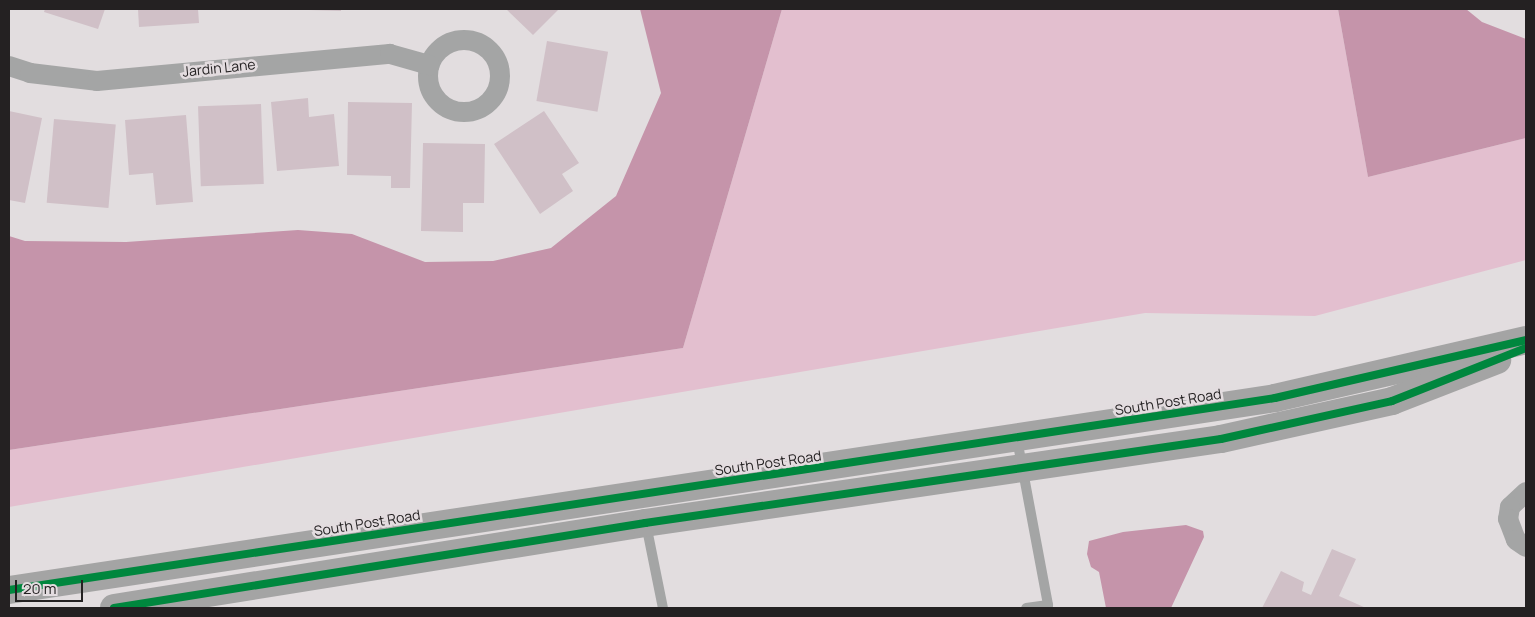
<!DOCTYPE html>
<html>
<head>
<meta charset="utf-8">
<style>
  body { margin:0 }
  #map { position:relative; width:1535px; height:617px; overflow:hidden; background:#e2dddf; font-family:Manrope,sans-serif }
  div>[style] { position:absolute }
  .green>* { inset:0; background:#e3bfcf }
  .water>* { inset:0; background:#c594aa }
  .building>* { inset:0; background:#d0c0c7; transform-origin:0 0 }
  .lane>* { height:10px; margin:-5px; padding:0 5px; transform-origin:5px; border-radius:5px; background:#a4a5a5 }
  .street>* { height:20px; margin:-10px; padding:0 10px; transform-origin:10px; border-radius:10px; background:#a4a5a5 }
  .street>.ring { margin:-10px; padding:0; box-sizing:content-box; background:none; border:20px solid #a4a5a5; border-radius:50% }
  .secondary>* { height:28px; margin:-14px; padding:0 14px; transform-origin:14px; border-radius:14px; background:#a4a4a4 }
  .cycleway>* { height:8px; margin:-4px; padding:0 4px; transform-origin:4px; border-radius:4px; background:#00873e }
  span { translate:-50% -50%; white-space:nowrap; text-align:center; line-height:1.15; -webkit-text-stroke:5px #e3dcdf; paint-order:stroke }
  .street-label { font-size:14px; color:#242122 }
  .frame { position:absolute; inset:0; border:10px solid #242122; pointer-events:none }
  .scale { position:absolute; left:15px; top:580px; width:68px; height:22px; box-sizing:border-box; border:2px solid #242122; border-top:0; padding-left:6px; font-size:15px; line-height:18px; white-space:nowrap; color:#242122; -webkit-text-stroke:4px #e3dcdf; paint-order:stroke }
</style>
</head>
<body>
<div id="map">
  <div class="green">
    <i style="clip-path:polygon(782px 9px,1338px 9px,1368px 177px,1526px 138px,1526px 260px,1315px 316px,1145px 313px,9px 507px,9px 450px,683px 348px)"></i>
  </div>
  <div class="water">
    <i style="clip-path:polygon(640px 9px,782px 9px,683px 348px,9px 450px,9px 236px,25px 241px,126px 242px,298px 230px,352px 234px,425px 262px,493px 261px,551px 248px,616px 196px,661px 93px)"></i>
    <i style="clip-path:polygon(1338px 9px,1466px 9px,1482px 22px,1526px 39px,1526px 138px,1368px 177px)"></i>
    <i style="clip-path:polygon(1186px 525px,1203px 531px,1204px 537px,1171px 608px,1106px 608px,1099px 572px,1091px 567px,1087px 554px,1089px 541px,1123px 532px)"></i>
  </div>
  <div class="building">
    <i style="clip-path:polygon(45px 9px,105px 9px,98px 29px,44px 12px)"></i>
    <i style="clip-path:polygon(138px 9px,198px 9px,199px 23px,139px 27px)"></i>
    <i style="clip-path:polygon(309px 9px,341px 9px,341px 11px,309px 10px)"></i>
    <i style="clip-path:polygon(506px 9px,559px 9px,533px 35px)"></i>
    <i style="left:547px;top:41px;width:62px;height:61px;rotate:10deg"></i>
    <i style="clip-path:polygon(308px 98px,309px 117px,334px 114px,339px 166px,277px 171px,271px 102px)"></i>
    <i style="clip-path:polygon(348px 102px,412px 103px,410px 188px,391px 188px,391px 176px,347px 175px)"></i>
    <i style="left:261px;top:104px;width:80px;height:63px;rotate:88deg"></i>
    <i style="clip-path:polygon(9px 111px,42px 118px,25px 203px,9px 200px)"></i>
    <i style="clip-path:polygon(544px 111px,579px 163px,562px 174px,573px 191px,540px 214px,494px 144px)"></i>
    <i style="clip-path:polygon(186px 115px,193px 202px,156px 205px,153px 173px,129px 175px,125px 120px)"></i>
    <i style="left:54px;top:119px;width:62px;height:84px;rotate:5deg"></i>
    <i style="clip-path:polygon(423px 143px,485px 144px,484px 203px,463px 203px,463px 232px,421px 231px)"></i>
    <i style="clip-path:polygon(1332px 549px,1356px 559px,1339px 596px,1366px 608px,1262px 608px,1281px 571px,1304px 582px,1302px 591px,1311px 595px)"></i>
  </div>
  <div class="lane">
    <i style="left:1017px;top:439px;width:169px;rotate:79.4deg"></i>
    <i style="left:1048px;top:605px;width:22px;rotate:172deg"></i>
    <i style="left:646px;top:524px;width:86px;rotate:78.6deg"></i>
  </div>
  <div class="street">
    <i class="ring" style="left:428px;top:40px;width:52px;height:52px"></i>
    <i style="left:9px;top:66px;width:22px;rotate:18deg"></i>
    <i style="left:30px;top:73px;width:67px;rotate:6.8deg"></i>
    <i style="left:97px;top:81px;width:294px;rotate:-5.3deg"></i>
    <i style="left:390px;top:54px;width:41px;rotate:15.8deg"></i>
    <i style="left:1526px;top:492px;width:22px;rotate:137deg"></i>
    <i style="left:1510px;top:507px;width:12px;rotate:99deg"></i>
    <i style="left:1508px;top:519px;width:22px;rotate:69deg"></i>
    <i style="left:1516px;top:540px;width:12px;rotate:35deg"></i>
  </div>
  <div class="secondary">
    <i style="left:9px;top:590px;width:1280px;rotate:-8.62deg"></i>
    <i style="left:1275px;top:398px;width:258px;rotate:-13deg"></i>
    <i style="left:114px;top:608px;width:538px;rotate:-9.09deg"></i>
    <i style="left:645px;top:523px;width:582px;rotate:-8.3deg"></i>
    <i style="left:1221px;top:439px;width:175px;rotate:-12.5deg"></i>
    <i style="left:1392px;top:401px;width:113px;rotate:-21.3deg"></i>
  </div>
  <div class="cycleway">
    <i style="left:9px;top:590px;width:1280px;rotate:-8.62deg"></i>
    <i style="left:1275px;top:398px;width:258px;rotate:-13deg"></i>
    <i style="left:114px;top:608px;width:538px;rotate:-9.09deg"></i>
    <i style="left:645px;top:523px;width:582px;rotate:-8.3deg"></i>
    <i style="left:1221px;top:439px;width:175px;rotate:-12.5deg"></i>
    <i style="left:1392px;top:401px;width:144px;rotate:-21.6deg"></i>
  </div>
  <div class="street-label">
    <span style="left:219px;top:68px;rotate:-6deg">Jardin Lane</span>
    <span style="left:1168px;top:402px;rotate:-9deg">South Post Road</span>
    <span style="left:768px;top:463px;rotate:-8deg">South Post Road</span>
    <span style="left:367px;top:523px;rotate:-9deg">South Post Road</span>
  </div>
  <div class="frame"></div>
  <div class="scale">20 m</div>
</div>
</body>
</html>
